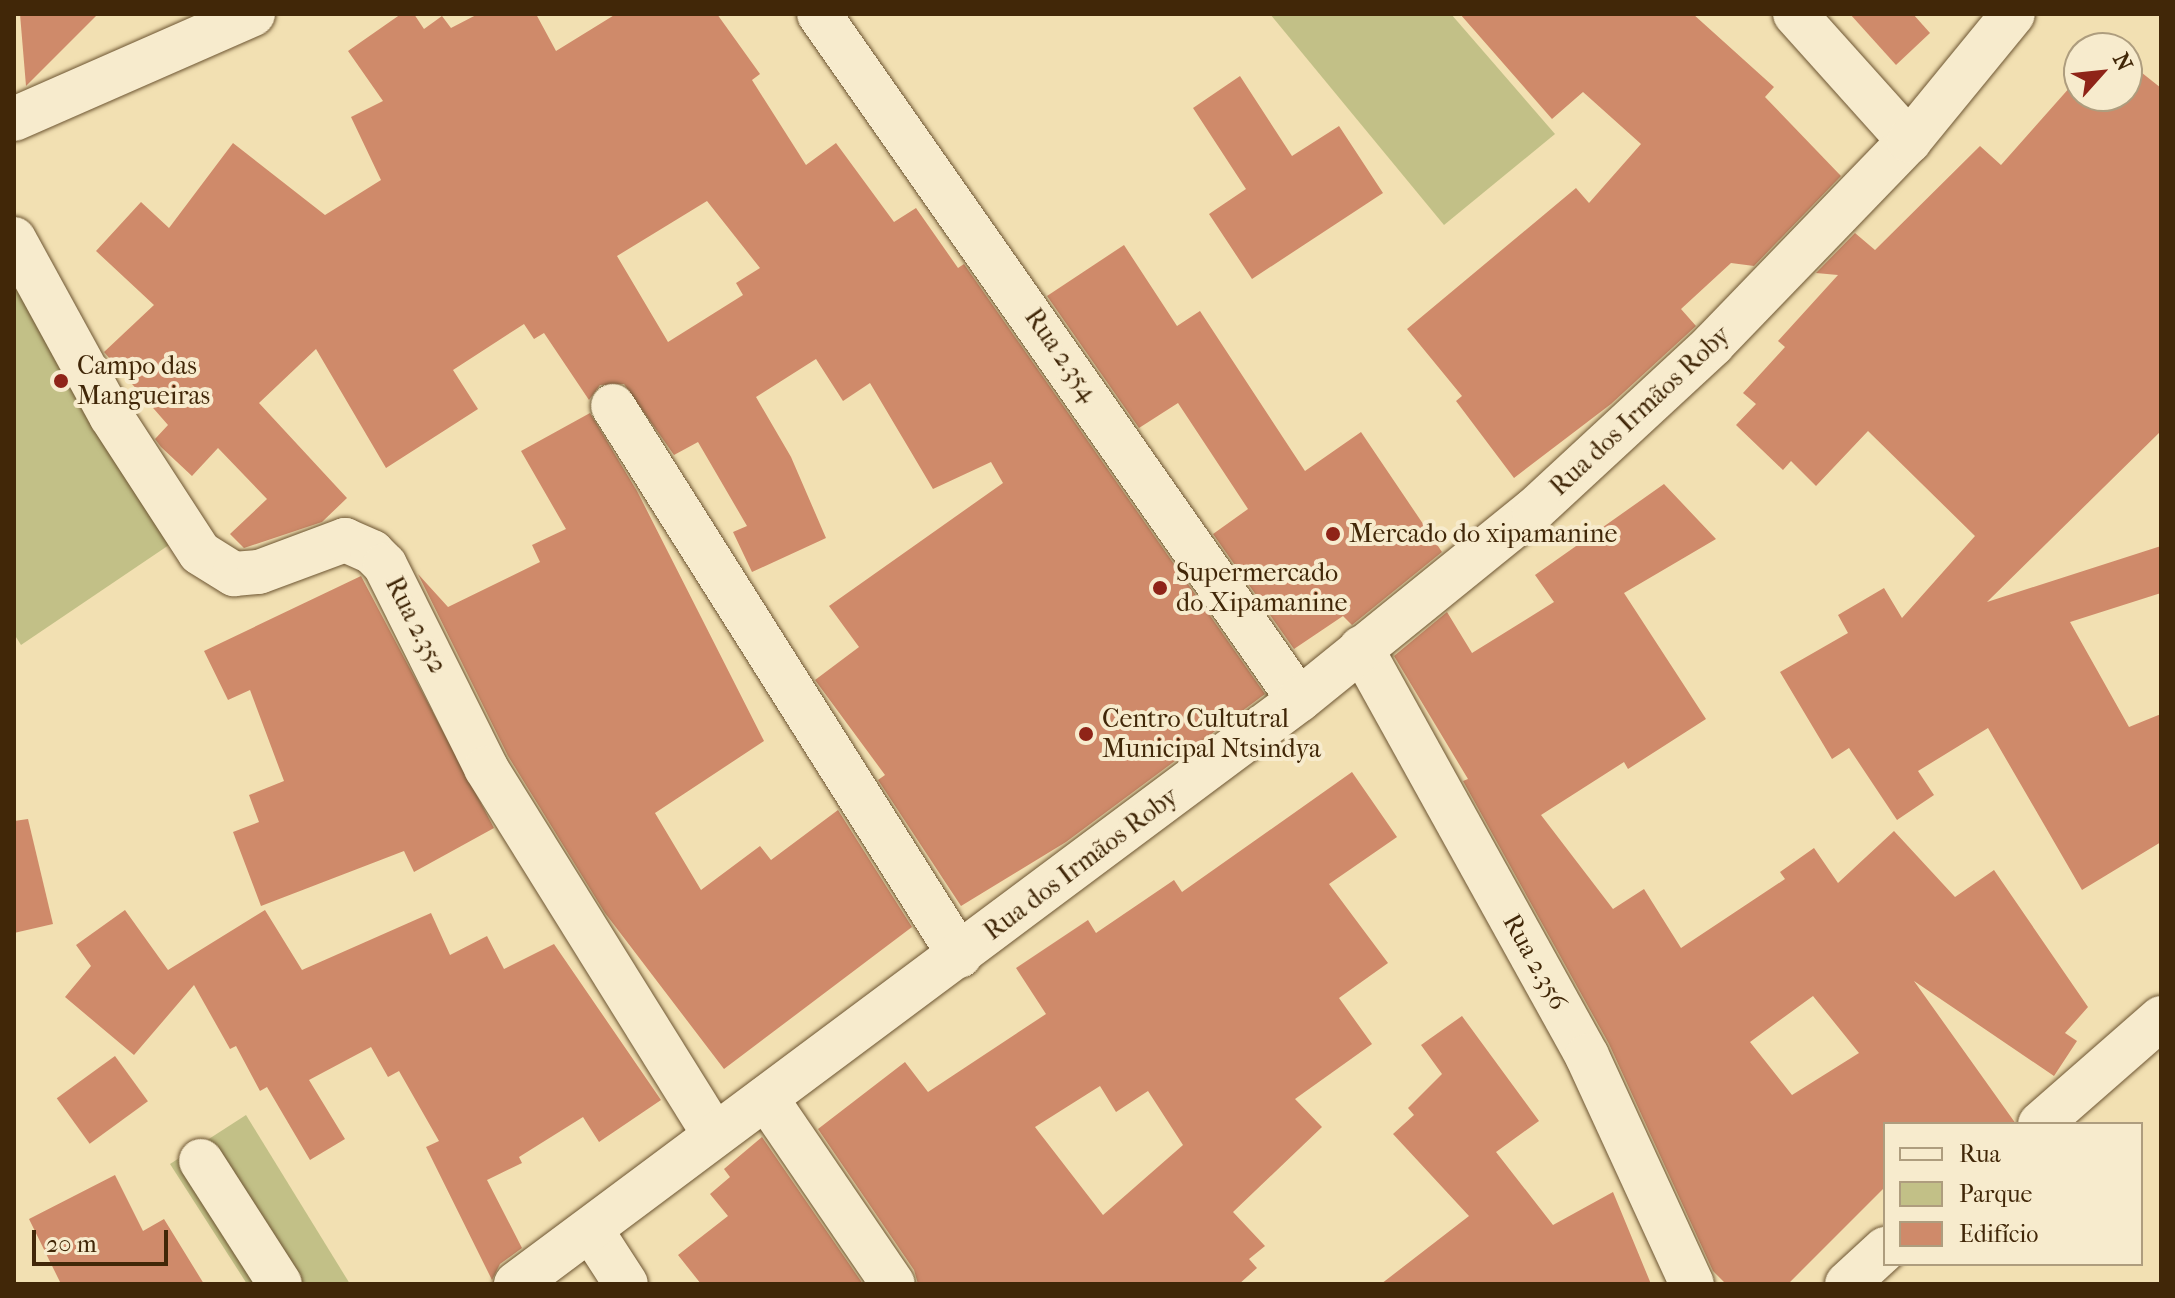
<!DOCTYPE html>
<html>
<head>
<meta charset="utf-8">
<style>
  body { margin:0 }
  #map { position:relative; width:2175px; height:1298px; overflow:hidden; background:#f2e0b2; font-family:"IM FELL French Canon",serif }
  div>[style] { position:absolute }
  .green>* { inset:0; background:#c2c087 }
  .building>* { inset:0; background:#cf8a6a; transform-origin:0 0 }
  .roads { filter:drop-shadow(0 0 2px #6d5532) drop-shadow(0 0 2px #6d5532) }
  .minor>* { height:44px; margin:-22px; padding:0 22px; transform-origin:22px; border-radius:22px; background:#f7ebcd }
  .dots>* { width:22px; height:22px; translate:-50% -50%; box-sizing:border-box; border:4px solid #f7ebcd; border-radius:50% }
  span { translate:-50% -50%; white-space:nowrap; text-align:center; line-height:1.15; -webkit-text-stroke:8px #f7ebcd; paint-order:stroke }
  .street-label { font-size:26px; color:#412708 }
  .poi-label { font-size:26px; color:#412708 }
  .left { translate:0 -50%; text-align:left }
  .frame { position:absolute; inset:0; border:16px solid #412708; pointer-events:none }
  .legend { position:absolute; left:1883px; top:1122px; width:260px; height:144px; box-sizing:border-box; background:#f7ebcd; border:2px solid #ae9d7e; margin:0; padding:10px 14px; list-style:none; font-size:24px; color:#412708 }
  .legend li { display:flex; align-items:center; gap:16px; height:40px }
  .legend b { width:40px; border:2px solid #ae9d7e }
  .north { position:absolute; left:2063px; top:32px; width:80px; height:80px; box-sizing:border-box; background:#f7ebcd; border:2px solid #ae9d7e; border-radius:50%; rotate:63deg; font-size:22px; font-weight:700; line-height:32px; text-align:center; color:#412708 }
  .north::after { content:''; display:block; margin:auto; width:28px; height:36px; background:#8f2418; clip-path:polygon(50% 0,100% 100%,50% 72%,0 100%) }
  .scale { position:absolute; left:32px; top:1230px; width:136px; height:36px; box-sizing:border-box; border:4px solid #412708; border-top:0; padding-left:10px; font-size:24px; line-height:28px; white-space:nowrap; color:#412708; -webkit-text-stroke:6px #f7ebcd; paint-order:stroke }
</style>
</head>
<body>
<div id="map">
  <div class="green">
    <i style="clip-path:polygon(1270px 14px,1451px 14px,1555px 134px,1444px 225px)"></i>
    <i style="clip-path:polygon(14px 239px,203px 522px,21px 645px,14px 634px)"></i>
    <i style="clip-path:polygon(246px 1115px,350px 1284px,247px 1284px,170px 1164px)"></i>
  </div>
  <div class="building">
    <i style="clip-path:polygon(20px 14px,98px 14px,26px 86px)"></i>
    <i style="clip-path:polygon(evenodd,401px 14px,414px 14px,424px 29px,442px 16px,451px 28px,478px 14px,536px 14px,556px 51px,616px 14px,717px 14px,760px 74px,752px 80px,806px 165px,836px 143px,894px 222px,916px 208px,958px 268px,964px 264px,1265px 694px,1066px 842px,961px 906px,878px 780px,885px 775px,815px 680px,859px 647px,829px 606px,1003px 483px,991px 462px,933px 489px,870px 383px,843px 401px,816px 359px,756px 397px,791px 457px,826px 538px,752px 572px,733px 532px,747px 526px,698px 442px,674px 455px,624px 384px,600px 385px,589px 400px,544px 333px,534px 339px,524px 324px,453px 370px,478px 409px,386px 468px,316px 349px,259px 403px,347px 498px,322px 522px,244px 548px,230px 534px,267px 499px,218px 448px,192px 476px,161px 447px,155px 439px,168px 425px,104px 352px,154px 305px,96px 251px,141px 202px,169px 228px,233px 143px,325px 215px,381px 180px,351px 117px,383px 101px,348px 51px,401px 14px,707px 201px,760px 268px,736px 283px,743px 295px,668px 342px,617px 256px,707px 201px)"></i>
    <i style="clip-path:polygon(1460px 14px,1693px 14px,1774px 87px,1765px 97px,1841px 176px,1754px 266px,1731px 263px,1681px 309px,1696px 326px,1611px 404px,1514px 478px,1456px 401px,1462px 396px,1407px 329px,1576px 188px,1589px 203px,1641px 144px,1583px 92px,1552px 119px)"></i>
    <i style="clip-path:polygon(1850px 14px,1913px 14px,1930px 33px,1896px 65px)"></i>
    <i style="clip-path:polygon(2127px 61px,2161px 88px,2161px 431px,1987px 602px,2161px 546px,2161px 593px,2070px 622px,2129px 727px,2161px 714px,2161px 842px,2082px 890px,1988px 728px,1918px 771px,1934px 795px,1897px 820px,1849px 748px,1832px 759px,1780px 672px,1848px 633px,1838px 615px,1884px 588px,1902px 618px,1975px 536px,1868px 431px,1816px 486px,1791px 461px,1783px 470px,1736px 425px,1756px 404px,1743px 393px,1785px 347px,1778px 341px,1838px 275px,1816px 273px,1855px 233px,1875px 250px,1980px 146px,2001px 165px,2079px 77px,2079px 96px,2127px 96px)"></i>
    <i style="clip-path:polygon(1240px 76px,1292px 156px,1339px 126px,1383px 193px,1252px 279px,1209px 214px,1246px 189px,1193px 108px)"></i>
    <i style="clip-path:polygon(1124px 245px,1177px 326px,1200px 311px,1305px 471px,1361px 432px,1442px 552px,1352px 625px,1343px 616px,1294px 649px,1213px 534px,1248px 509px,1178px 403px,1139px 428px,1047px 296px)"></i>
    <i style="clip-path:polygon(590px 413px,637px 491px,764px 741px,655px 813px,701px 890px,760px 846px,771px 860px,838px 810px,912px 927px,724px 1069px,605px 913px,508px 756px,418px 574px,448px 607px,540px 562px,532px 545px,566px 529px,521px 451px)"></i>
    <i style="clip-path:polygon(evenodd,1664px 484px,1716px 539px,1624px 593px,1706px 719px,1628px 769px,1624px 762px,1541px 815px,1613px 909px,1644px 889px,1681px 948px,1785px 879px,1780px 872px,1814px 848px,1838px 883px,1894px 831px,1955px 897px,1994px 870px,2088px 1007px,2065px 1033px,2077px 1041px,2054px 1076px,1914px 981px,2016px 1124px,1885px 1124px,1885px 1187px,1788px 1284px,1726px 1284px,1713px 1271px,1609px 1044px,1463px 781px,1468px 779px,1394px 656px,1447px 612px,1472px 653px,1554px 602px,1535px 575px,1664px 484px,1813px 996px,1859px 1053px,1792px 1095px,1750px 1042px,1813px 996px)"></i>
    <i style="clip-path:polygon(361px 576px,494px 828px,414px 872px,404px 851px,261px 906px,233px 832px,259px 822px,249px 795px,284px 781px,250px 690px,228px 700px,204px 651px)"></i>
    <i style="clip-path:polygon(evenodd,1352px 772px,1397px 837px,1329px 884px,1388px 963px,1339px 998px,1372px 1044px,1295px 1099px,1322px 1127px,1233px 1212px,1265px 1246px,1249px 1259px,1257px 1268px,1239px 1284px,918px 1284px,914px 1270px,818px 1129px,905px 1062px,928px 1092px,1046px 1014px,1016px 968px,1088px 920px,1096px 933px,1174px 880px,1182px 892px,1352px 772px,1100px 1086px,1116px 1112px,1148px 1091px,1183px 1145px,1103px 1215px,1035px 1127px,1100px 1086px)"></i>
    <i style="clip-path:polygon(28px 819px,53px 924px,14px 933px,14px 821px)"></i>
    <i style="clip-path:polygon(125px 910px,168px 970px,265px 910px,302px 970px,431px 913px,450px 955px,487px 936px,504px 969px,554px 944px,661px 1100px,599px 1142px,583px 1117px,519px 1157px,522px 1163px,487px 1180px,522px 1248px,500px 1264px,492px 1280px,426px 1147px,439px 1141px,399px 1071px,388px 1077px,371px 1047px,309px 1080px,345px 1139px,310px 1160px,267px 1087px,260px 1091px,236px 1046px,230px 1049px,194px 985px,134px 1055px,65px 997px,91px 966px,76px 945px)"></i>
    <i style="clip-path:polygon(1462px 1016px,1539px 1121px,1496px 1152px,1553px 1225px,1613px 1192px,1651px 1284px,1381px 1284px,1469px 1216px,1393px 1134px,1414px 1115px,1408px 1108px,1442px 1074px,1421px 1045px)"></i>
    <i style="left:115px;top:1056px;width:56px;height:72px;rotate:54deg"></i>
    <i style="clip-path:polygon(762px 1137px,863px 1284px,701px 1284px,678px 1255px,728px 1216px,710px 1194px,730px 1177px,724px 1169px)"></i>
    <i style="clip-path:polygon(115px 1175px,143px 1231px,164px 1219px,204px 1284px,61px 1284px,29px 1219px)"></i>
  </div>
  <div class="roads">
    <div class="minor">
      <i style="left:819px;top:14px;width:837px;rotate:55.02deg"></i>
      <i style="left:1795px;top:14px;width:171px;rotate:48.1deg"></i>
      <i style="left:14px;top:119px;width:261px;rotate:-23.7deg"></i>
      <i style="left:14px;top:239px;width:202px;rotate:61.3deg"></i>
      <i style="left:111px;top:416px;width:163px;rotate:57deg"></i>
      <i style="left:200px;top:553px;width:40px;rotate:32deg"></i>
      <i style="left:234px;top:574px;width:25px;rotate:-5deg"></i>
      <i style="left:259px;top:572px;width:92px;rotate:-20.4deg"></i>
      <i style="left:345px;top:540px;width:30px;rotate:24deg"></i>
      <i style="left:372px;top:552px;width:18px;rotate:45deg"></i>
      <i style="left:385px;top:565px;width:227px;rotate:63.5deg"></i>
      <i style="left:486px;top:768px;width:432px;rotate:58.1deg"></i>
      <i style="left:613px;top:406px;width:650px;rotate:57.75deg"></i>
      <i style="left:1361px;top:648px;width:466px;rotate:61deg"></i>
      <i style="left:1587px;top:1056px;width:251px;rotate:65.3deg"></i>
      <i style="left:766px;top:1098px;width:225px;rotate:55.7deg"></i>
      <i style="left:2040px;top:1124px;width:161px;rotate:-41.2deg"></i>
      <i style="left:201px;top:1161px;width:146px;rotate:57.3deg"></i>
      <i style="left:591px;top:1230px;width:64px;rotate:57.1deg"></i>
      <i style="left:516px;top:1284px;width:977px;rotate:-36.72deg"></i>
      <i style="left:1299px;top:700px;width:302px;rotate:-39deg"></i>
      <i style="left:1534px;top:510px;width:244px;rotate:-42.8deg"></i>
      <i style="left:1713px;top:344px;width:282px;rotate:-46deg"></i>
      <i style="left:1909px;top:141px;width:164px;rotate:-50.7deg"></i>
      <i style="left:1847px;top:1284px;width:52px;rotate:-42.6deg"></i>
    </div>
  </div>
  <div class="dots">
    <i style="left:61px;top:381px;background:#8f2418"></i>
    <i style="left:1333px;top:534px;background:#8f2418"></i>
    <i style="left:1160px;top:588px;background:#8f2418"></i>
    <i style="left:1086px;top:734px;background:#8f2418"></i>
  </div>
  <div class="street-label">
    <span style="left:1061px;top:355px;rotate:55deg">Rua 2.354</span>
    <span style="left:1640px;top:411px;rotate:-43deg">Rua dos Irmãos Roby</span>
    <span style="left:416px;top:625px;rotate:63deg">Rua 2.352</span>
    <span style="left:1081px;top:864px;rotate:-37deg">Rua dos Irmãos Roby</span>
    <span style="left:1535px;top:962px;rotate:61deg">Rua 2.356</span>
  </div>
  <div class="poi-label">
    <span class="left" style="left:77px;top:381px">Campo das<br>Mangueiras</span>
    <span class="left" style="left:1349px;top:534px">Mercado do xipamanine</span>
    <span class="left" style="left:1176px;top:588px">Supermercado<br>do Xipamanine</span>
    <span class="left" style="left:1102px;top:734px">Centro Cultutral<br>Municipal Ntsindya</span>
  </div>
  <div class="frame"></div>
  <ul class="legend">
  <li><b style="height:10px;background:#f7ebcd"></b>Rua</li>
  <li><b style="height:22px;background:#c2c087"></b>Parque</li>
  <li><b style="height:22px;background:#cf8a6a"></b>Edifício</li>
  </ul>
  <div class="north">N</div>
  <div class="scale">20 m</div>
</div>
</body>
</html>
